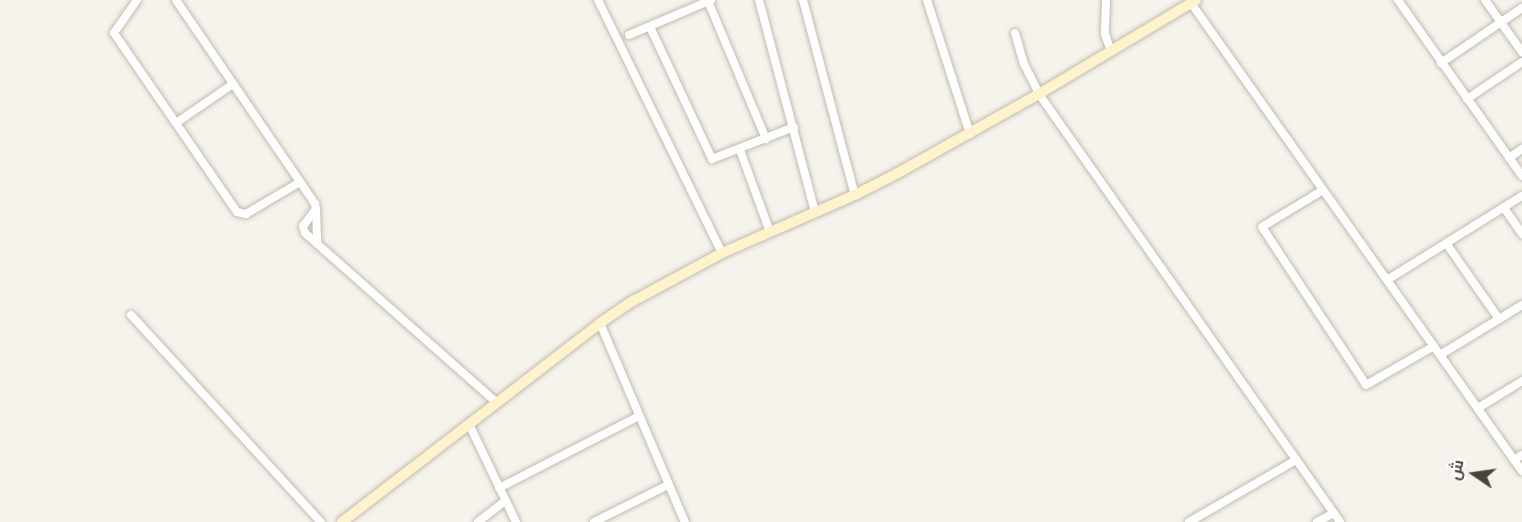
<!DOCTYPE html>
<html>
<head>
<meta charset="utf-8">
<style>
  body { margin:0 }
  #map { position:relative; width:1522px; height:522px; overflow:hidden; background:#f6f3ec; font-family:"Nunito Sans",Cairo,sans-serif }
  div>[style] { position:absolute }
  .roads { filter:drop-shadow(0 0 2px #c2bbae) drop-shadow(0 0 2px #c2bbae) }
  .street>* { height:8px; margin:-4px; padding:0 4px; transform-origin:4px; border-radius:4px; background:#fff }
  .secondary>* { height:10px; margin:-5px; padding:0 5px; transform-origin:5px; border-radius:5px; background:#fff3cd }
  span { translate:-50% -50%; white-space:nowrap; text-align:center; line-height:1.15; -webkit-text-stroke:4.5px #fff; paint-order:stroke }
  .north { position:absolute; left:1444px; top:444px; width:60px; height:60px; -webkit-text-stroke:4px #fff; paint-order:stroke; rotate:283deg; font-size:16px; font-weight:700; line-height:24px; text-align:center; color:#4b4439 }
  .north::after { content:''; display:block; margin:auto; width:21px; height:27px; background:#4b4439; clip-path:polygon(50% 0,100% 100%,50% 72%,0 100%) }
</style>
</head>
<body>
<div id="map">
  <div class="roads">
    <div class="street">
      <i style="left:137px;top:0;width:40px;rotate:124.9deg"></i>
      <i style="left:114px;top:33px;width:217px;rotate:55.5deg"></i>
      <i style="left:237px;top:212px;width:9px;rotate:13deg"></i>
      <i style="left:246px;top:214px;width:63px;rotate:-30.7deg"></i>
      <i style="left:176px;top:0;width:247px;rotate:55.7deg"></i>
      <i style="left:315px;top:204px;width:5px;rotate:79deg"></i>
      <i style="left:316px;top:209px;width:21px;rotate:127deg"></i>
      <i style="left:303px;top:226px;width:7px;rotate:74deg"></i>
      <i style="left:305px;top:233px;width:255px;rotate:41.5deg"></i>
      <i style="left:598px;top:0;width:282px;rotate:63.9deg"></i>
      <i style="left:759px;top:0;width:219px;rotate:75.2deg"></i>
      <i style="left:803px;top:0;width:202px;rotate:75.1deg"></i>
      <i style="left:927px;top:0;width:141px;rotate:72.2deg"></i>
      <i style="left:1106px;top:0;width:34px;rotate:92deg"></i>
      <i style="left:1105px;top:34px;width:18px;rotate:71deg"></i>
      <i style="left:1398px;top:0;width:215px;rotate:54.8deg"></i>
      <i style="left:1485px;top:0;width:64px;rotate:54.6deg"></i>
      <i style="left:708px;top:1px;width:150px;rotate:67.2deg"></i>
      <i style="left:1191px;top:3px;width:573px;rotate:54.73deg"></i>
      <i style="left:650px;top:27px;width:146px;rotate:64.8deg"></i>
      <i style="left:712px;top:159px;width:88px;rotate:-21.3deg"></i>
      <i style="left:1015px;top:33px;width:32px;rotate:74deg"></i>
      <i style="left:1024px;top:64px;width:34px;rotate:63deg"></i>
      <i style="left:1039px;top:94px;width:523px;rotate:54.88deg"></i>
      <i style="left:629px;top:35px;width:89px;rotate:-23.1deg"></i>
      <i style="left:1441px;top:63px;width:98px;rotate:-34.2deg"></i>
      <i style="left:1467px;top:99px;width:66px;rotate:-33.9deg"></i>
      <i style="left:176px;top:123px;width:69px;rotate:-34.4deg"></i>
      <i style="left:740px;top:150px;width:87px;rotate:69.9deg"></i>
      <i style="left:1509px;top:158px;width:16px;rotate:-35deg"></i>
      <i style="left:1323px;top:190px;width:71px;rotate:148.8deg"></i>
      <i style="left:1262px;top:227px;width:189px;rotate:56.6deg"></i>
      <i style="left:1366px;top:385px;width:78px;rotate:-29.8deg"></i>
      <i style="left:1504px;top:208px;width:32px;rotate:55deg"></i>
      <i style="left:316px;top:209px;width:35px;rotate:88deg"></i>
      <i style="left:1446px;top:243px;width:93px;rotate:55.1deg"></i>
      <i style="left:1387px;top:280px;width:159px;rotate:-31.9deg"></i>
      <i style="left:131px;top:315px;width:281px;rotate:47.5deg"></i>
      <i style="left:600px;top:323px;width:216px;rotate:66.9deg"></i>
      <i style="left:1440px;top:355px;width:96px;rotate:-31.4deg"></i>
      <i style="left:1478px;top:408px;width:52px;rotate:-31.5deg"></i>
      <i style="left:469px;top:424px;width:109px;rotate:64.4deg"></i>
      <i style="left:1514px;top:460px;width:9px;rotate:-32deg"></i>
      <i style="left:499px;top:488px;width:157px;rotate:-27.2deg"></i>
      <i style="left:478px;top:522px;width:34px;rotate:-38deg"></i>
      <i style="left:594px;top:522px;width:83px;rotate:-26.6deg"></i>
      <i style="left:1189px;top:522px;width:124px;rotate:-30.1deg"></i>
      <i style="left:1317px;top:522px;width:19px;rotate:-28deg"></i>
    </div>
    <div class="secondary">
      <i style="left:342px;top:522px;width:326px;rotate:-37.6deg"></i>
      <i style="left:600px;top:323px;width:40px;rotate:-34deg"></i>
      <i style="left:633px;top:301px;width:101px;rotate:-28.3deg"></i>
      <i style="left:722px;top:253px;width:145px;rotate:-23.6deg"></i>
      <i style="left:855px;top:195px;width:48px;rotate:-27.1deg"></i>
      <i style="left:898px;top:173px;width:162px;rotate:-29.3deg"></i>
      <i style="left:1039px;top:94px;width:183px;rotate:-30.9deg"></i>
    </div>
  </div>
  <div class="north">ش</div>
</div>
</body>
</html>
